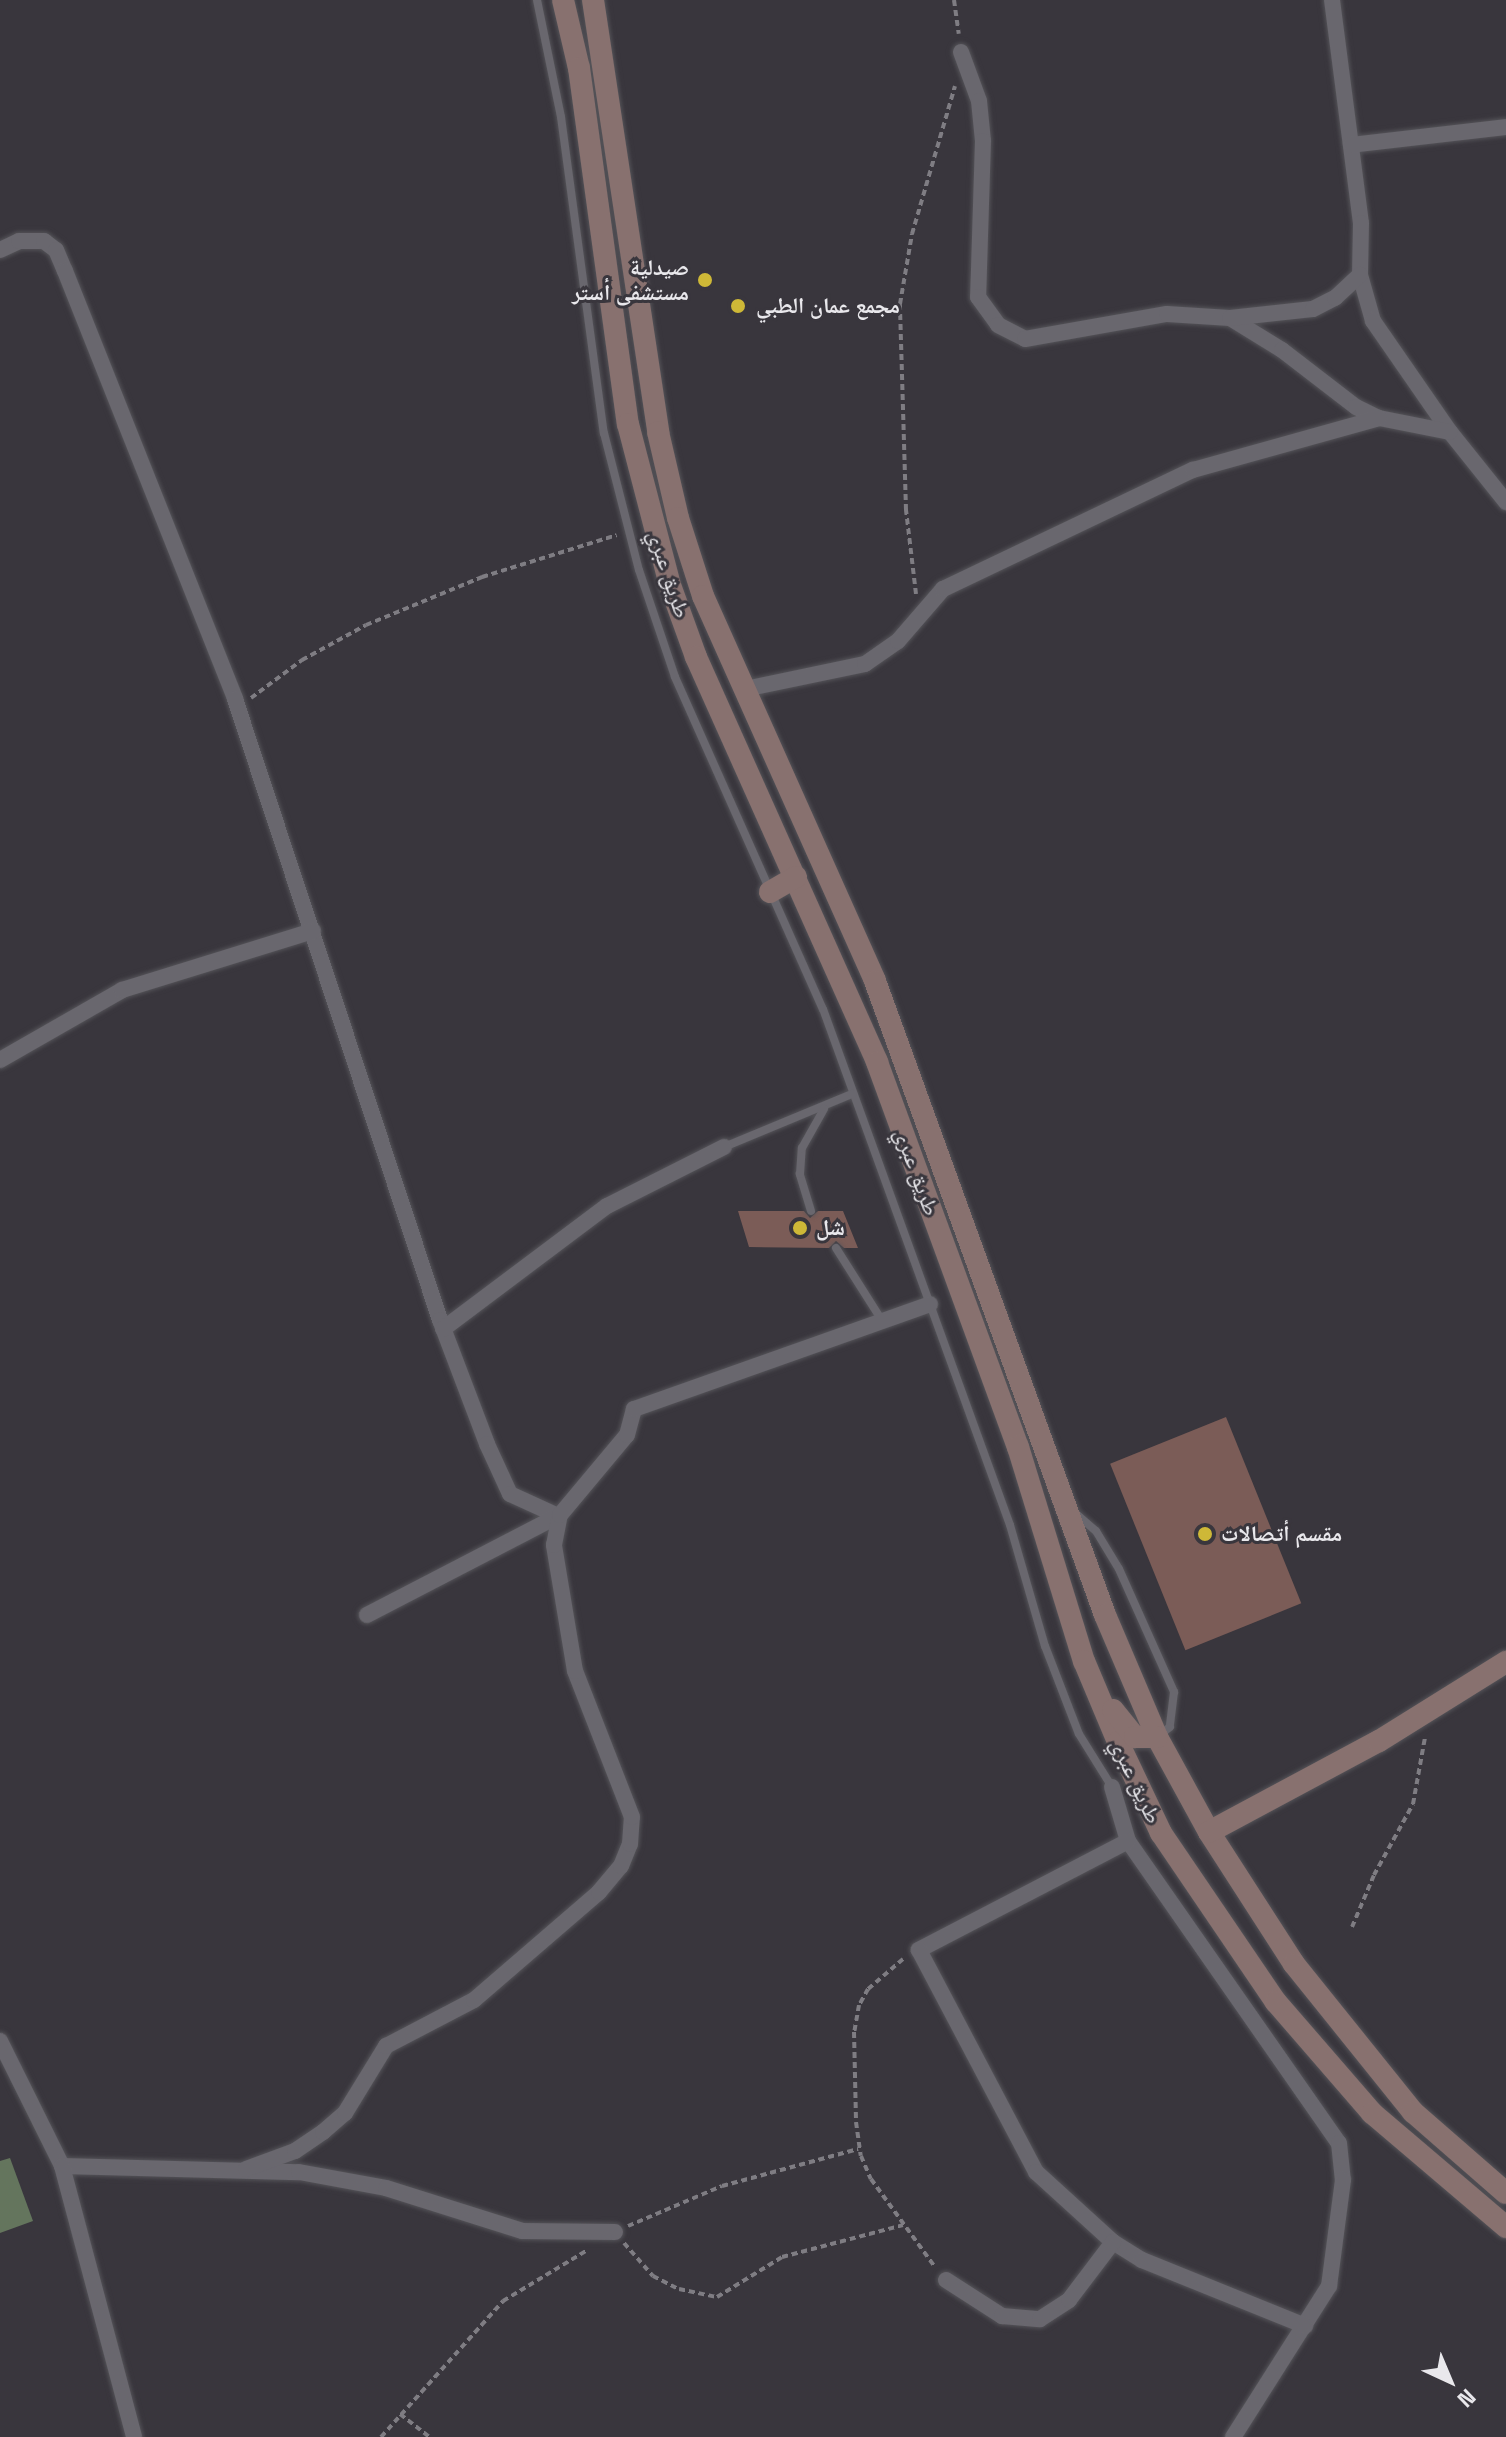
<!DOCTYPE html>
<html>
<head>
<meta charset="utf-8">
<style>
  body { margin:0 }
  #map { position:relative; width:1506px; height:2437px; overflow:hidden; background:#39363d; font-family:"Space Grotesk","Noto Naskh Arabic",sans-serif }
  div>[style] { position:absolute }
  .forest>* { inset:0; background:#64755d }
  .building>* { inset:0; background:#7b5c57; transform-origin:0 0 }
  .path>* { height:4px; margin-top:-2px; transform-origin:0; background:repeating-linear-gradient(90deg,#7f7d83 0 6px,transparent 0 10px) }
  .roads { filter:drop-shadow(0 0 2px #545358) drop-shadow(0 0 2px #545358) }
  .lane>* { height:8px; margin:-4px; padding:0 4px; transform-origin:4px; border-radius:4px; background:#69676e }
  .street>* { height:16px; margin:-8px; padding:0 8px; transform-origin:8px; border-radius:8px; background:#69676e }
  .secondary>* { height:22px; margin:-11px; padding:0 11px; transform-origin:11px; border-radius:11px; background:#88716f }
  .dots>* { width:22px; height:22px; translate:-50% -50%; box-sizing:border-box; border:4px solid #39363d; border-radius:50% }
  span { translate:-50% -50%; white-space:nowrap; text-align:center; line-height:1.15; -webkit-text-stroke:6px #39363d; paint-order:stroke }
  .poi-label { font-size:22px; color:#e9e8ec; font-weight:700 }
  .right { translate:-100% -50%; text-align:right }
  .left { translate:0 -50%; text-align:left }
  .street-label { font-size:22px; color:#e9e8ec }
  .north { position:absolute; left:1410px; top:2341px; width:80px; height:80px; -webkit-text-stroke:6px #39363d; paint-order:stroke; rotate:136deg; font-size:22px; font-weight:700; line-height:32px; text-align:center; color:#e9e8ec }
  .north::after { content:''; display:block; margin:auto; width:28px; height:36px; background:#e9e8ec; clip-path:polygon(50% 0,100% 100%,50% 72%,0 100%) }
</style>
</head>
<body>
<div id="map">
  <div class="forest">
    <i style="clip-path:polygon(10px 2158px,33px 2221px,0 2233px,0 2161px)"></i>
  </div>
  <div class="building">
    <i style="clip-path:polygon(738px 1211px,804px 1211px,810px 1218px,818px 1211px,843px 1211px,858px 1248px,844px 1248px,836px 1241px,829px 1248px,749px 1247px)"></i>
    <i style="left:1226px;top:1417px;width:201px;height:125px;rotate:68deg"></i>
  </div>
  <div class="path">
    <i style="left:954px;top:0;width:34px;rotate:82deg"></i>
    <i style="left:916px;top:594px;width:85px;rotate:-96.8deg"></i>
    <i style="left:906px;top:510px;width:206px;rotate:-91.7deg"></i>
    <i style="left:900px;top:304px;width:71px;rotate:-80.3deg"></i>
    <i style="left:912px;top:234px;width:154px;rotate:-73.8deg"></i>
    <i style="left:251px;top:698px;width:64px;rotate:-36.7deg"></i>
    <i style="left:302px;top:660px;width:73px;rotate:-28.7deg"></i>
    <i style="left:366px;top:625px;width:126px;rotate:-22.5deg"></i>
    <i style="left:482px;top:577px;width:141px;rotate:-17.3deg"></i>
    <i style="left:1352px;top:1927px;width:56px;rotate:-67.1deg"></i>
    <i style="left:1374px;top:1875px;width:81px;rotate:-61.2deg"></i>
    <i style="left:1413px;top:1804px;width:68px;rotate:-79.8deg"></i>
    <i style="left:903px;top:1959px;width:46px;rotate:139.4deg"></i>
    <i style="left:868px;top:1989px;width:18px;rotate:119deg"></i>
    <i style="left:859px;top:2005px;width:27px;rotate:100deg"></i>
    <i style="left:854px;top:2032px;width:90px;rotate:88.7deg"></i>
    <i style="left:856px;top:2122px;width:34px;rotate:82deg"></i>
    <i style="left:861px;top:2156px;width:25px;rotate:67deg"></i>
    <i style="left:871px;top:2179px;width:109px;rotate:54deg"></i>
    <i style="left:628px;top:2226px;width:102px;rotate:-23.1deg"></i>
    <i style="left:722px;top:2186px;width:141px;rotate:-15.2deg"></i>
    <i style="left:624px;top:2243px;width:44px;rotate:48.7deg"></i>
    <i style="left:653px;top:2276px;width:29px;rotate:27deg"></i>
    <i style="left:679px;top:2289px;width:39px;rotate:12deg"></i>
    <i style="left:717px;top:2297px;width:76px;rotate:-31.6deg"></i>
    <i style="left:782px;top:2257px;width:125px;rotate:-14.8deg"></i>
    <i style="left:400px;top:2414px;width:37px;rotate:38deg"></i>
    <i style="left:381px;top:2437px;width:183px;rotate:-48.1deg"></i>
    <i style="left:503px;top:2301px;width:97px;rotate:-31.1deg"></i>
  </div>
  <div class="roads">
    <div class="lane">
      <i style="left:537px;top:0;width:119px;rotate:78.4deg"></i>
      <i style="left:561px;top:117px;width:319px;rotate:82.3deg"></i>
      <i style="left:604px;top:433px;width:141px;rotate:75.7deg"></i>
      <i style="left:639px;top:570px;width:113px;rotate:71.4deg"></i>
      <i style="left:675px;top:677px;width:363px;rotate:66deg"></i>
      <i style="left:823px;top:1009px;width:549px;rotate:70.08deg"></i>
      <i style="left:1010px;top:1525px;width:126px;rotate:73.9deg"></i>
      <i style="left:1045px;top:1646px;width:94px;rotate:68.9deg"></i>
      <i style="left:1079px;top:1734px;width:62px;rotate:58.1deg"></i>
      <i style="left:724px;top:1147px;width:139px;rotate:-22.5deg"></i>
      <i style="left:811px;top:1211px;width:39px;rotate:-107deg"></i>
      <i style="left:800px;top:1174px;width:26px;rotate:-86deg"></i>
      <i style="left:802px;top:1148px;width:45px;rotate:-60.6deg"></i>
      <i style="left:836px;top:1248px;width:88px;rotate:57.6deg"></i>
      <i style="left:1074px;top:1512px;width:29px;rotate:41deg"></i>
      <i style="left:1096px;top:1531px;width:44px;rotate:58.8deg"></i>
      <i style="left:1119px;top:1569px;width:135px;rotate:65.9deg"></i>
      <i style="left:1174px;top:1692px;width:35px;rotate:97deg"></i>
      <i style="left:1170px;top:1727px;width:15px;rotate:143deg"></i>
    </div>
    <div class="street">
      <i style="left:1332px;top:0;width:225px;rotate:82.6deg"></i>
      <i style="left:1361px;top:223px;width:52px;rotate:91.1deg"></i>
      <i style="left:1360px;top:275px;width:48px;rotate:74.2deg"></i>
      <i style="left:1373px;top:321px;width:135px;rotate:55.3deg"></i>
      <i style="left:1450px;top:432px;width:90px;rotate:51.3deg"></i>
      <i style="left:961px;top:52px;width:52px;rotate:69.8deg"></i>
      <i style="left:979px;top:101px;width:40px;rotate:84.3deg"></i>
      <i style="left:983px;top:141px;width:156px;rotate:91.8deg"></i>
      <i style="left:978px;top:297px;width:34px;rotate:54deg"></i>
      <i style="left:998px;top:325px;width:30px;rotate:27deg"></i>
      <i style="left:1025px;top:339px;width:144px;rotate:-10deg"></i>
      <i style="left:1167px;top:314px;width:63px;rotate:3.6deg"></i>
      <i style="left:1230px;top:318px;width:61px;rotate:31.6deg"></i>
      <i style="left:1282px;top:350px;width:93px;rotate:37.6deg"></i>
      <i style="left:1356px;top:407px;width:25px;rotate:26deg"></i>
      <i style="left:1379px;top:418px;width:72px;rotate:11.2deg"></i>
      <i style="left:1351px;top:145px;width:156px;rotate:-6.6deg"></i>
      <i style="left:0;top:250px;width:21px;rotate:-25deg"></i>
      <i style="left:19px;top:241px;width:25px"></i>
      <i style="left:44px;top:241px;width:15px;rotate:37deg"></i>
      <i style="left:56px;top:250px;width:23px;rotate:67deg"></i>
      <i style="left:65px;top:271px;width:461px;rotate:68.3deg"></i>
      <i style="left:235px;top:699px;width:654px;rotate:71.73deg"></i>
      <i style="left:440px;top:1320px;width:133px;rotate:69.2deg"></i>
      <i style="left:487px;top:1444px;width:55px;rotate:65.3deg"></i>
      <i style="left:510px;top:1494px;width:53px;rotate:24.6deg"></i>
      <i style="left:1230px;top:318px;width:83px;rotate:-6.2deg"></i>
      <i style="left:1313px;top:309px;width:25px;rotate:-27deg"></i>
      <i style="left:1335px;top:298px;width:34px;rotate:-43deg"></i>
      <i style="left:745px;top:689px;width:123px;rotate:-11.8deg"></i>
      <i style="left:865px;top:664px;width:40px;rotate:-34.9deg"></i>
      <i style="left:898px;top:641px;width:69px;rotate:-49.1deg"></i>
      <i style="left:943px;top:589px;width:277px;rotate:-25.5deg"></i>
      <i style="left:1193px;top:470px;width:193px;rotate:-15.6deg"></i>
      <i style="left:0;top:1060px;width:141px;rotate:-29.8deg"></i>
      <i style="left:122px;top:990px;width:200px;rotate:-17.2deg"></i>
      <i style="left:443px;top:1329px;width:205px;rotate:-36.9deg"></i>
      <i style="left:607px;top:1206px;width:131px;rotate:-26.8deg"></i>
      <i style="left:367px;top:1615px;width:217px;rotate:-27.4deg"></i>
      <i style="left:1112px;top:1787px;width:56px;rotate:73.5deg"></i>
      <i style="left:1128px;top:1841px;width:368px;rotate:55.1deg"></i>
      <i style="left:1339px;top:2143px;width:37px;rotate:84deg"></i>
      <i style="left:1343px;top:2180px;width:107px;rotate:97.5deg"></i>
      <i style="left:1329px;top:2286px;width:179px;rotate:122.4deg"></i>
      <i style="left:1128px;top:1841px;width:236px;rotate:152.5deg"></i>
      <i style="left:919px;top:1950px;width:251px;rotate:62.2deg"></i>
      <i style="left:1036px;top:2172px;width:104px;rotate:42.3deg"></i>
      <i style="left:1113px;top:2242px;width:34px;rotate:32deg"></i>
      <i style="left:1142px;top:2260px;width:176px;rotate:22deg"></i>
      <i style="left:0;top:2041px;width:140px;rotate:63.6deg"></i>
      <i style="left:62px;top:2166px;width:237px;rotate:1.5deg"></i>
      <i style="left:299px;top:2172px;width:88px;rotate:10.4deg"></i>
      <i style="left:386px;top:2188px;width:143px;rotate:17.5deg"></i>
      <i style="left:522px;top:2231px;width:93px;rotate:0.6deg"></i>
      <i style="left:62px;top:2166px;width:280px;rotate:75.1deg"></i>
      <i style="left:246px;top:2169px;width:52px;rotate:-20.2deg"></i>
      <i style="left:295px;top:2151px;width:34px;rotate:-34deg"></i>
      <i style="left:323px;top:2132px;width:29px;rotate:-41deg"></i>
      <i style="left:345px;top:2113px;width:79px;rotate:-58.5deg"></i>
      <i style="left:386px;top:2046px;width:99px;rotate:-27.6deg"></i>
      <i style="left:474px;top:2000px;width:165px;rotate:-40.8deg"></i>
      <i style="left:599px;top:1892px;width:34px;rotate:-50deg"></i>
      <i style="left:621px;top:1866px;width:24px;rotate:-68deg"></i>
      <i style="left:630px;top:1844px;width:27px;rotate:-86deg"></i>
      <i style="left:632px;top:1817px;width:157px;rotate:-111.3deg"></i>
      <i style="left:575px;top:1671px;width:128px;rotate:-99.5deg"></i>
      <i style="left:554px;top:1545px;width:31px;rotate:-79deg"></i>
      <i style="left:560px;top:1515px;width:104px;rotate:-50.1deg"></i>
      <i style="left:627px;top:1435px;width:27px;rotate:-75deg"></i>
      <i style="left:634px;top:1409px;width:314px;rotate:-19.5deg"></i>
      <i style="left:946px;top:2280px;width:67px;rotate:32.7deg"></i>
      <i style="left:1002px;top:2316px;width:38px;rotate:5deg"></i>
      <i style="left:1040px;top:2319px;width:35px;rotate:-33deg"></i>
      <i style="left:1069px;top:2300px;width:73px;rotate:-52.8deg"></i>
    </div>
    <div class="secondary">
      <i style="left:563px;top:0;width:70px;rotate:76.8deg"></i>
      <i style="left:579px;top:68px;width:359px;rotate:82.2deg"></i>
      <i style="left:628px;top:424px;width:166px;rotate:75.4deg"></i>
      <i style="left:670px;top:585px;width:77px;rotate:70.1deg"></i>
      <i style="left:696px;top:657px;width:444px;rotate:65.9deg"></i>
      <i style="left:877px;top:1062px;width:410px;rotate:69.9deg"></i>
      <i style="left:1018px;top:1447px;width:224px;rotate:72.9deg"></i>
      <i style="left:1084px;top:1661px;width:88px;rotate:67.2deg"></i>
      <i style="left:1118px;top:1742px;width:101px;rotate:64.7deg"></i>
      <i style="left:1161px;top:1833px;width:204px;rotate:55.8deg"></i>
      <i style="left:1276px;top:2002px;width:147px;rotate:49.1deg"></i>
      <i style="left:1372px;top:2113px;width:176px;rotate:40.4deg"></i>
      <i style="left:593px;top:0;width:437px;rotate:81.4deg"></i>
      <i style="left:658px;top:432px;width:88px;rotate:76.9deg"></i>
      <i style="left:678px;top:518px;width:82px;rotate:72.2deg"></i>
      <i style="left:703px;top:596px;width:422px;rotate:65.9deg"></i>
      <i style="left:875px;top:981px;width:674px;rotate:70.06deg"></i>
      <i style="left:1105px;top:1615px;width:133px;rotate:66.9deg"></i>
      <i style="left:1157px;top:1737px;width:108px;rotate:61.3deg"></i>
      <i style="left:1209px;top:1832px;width:157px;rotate:57.2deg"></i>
      <i style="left:1294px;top:1964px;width:190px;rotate:51.2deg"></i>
      <i style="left:1413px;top:2112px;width:123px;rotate:41.1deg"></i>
      <i style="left:770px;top:892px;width:30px;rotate:-30deg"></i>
      <i style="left:1113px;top:1710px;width:35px;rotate:51deg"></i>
      <i style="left:1135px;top:1737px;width:22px"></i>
      <i style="left:1209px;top:1832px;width:193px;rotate:-28.2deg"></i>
      <i style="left:1379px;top:1741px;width:150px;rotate:-31.9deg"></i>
    </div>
  </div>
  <div class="dots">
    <i style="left:705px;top:280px;background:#ceb837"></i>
    <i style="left:738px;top:306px;background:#ceb837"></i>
    <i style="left:800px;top:1228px;background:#ceb837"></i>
    <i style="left:1205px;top:1534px;background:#ceb837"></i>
  </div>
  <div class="poi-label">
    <span class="right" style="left:689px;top:280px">صيدلية<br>مستشفى أستر</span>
    <span class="left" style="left:756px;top:306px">مجمع عمان الطبي</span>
    <span class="left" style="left:816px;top:1228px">شل</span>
    <span class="left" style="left:1221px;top:1534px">مقسم أتصالات</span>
  </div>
  <div class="street-label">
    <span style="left:669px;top:574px;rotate:72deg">طريق عبري</span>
    <span style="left:917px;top:1172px;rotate:70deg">طريق عبري</span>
    <span style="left:1136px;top:1781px;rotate:65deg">طريق عبري</span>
  </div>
  <div class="north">N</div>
</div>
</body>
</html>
